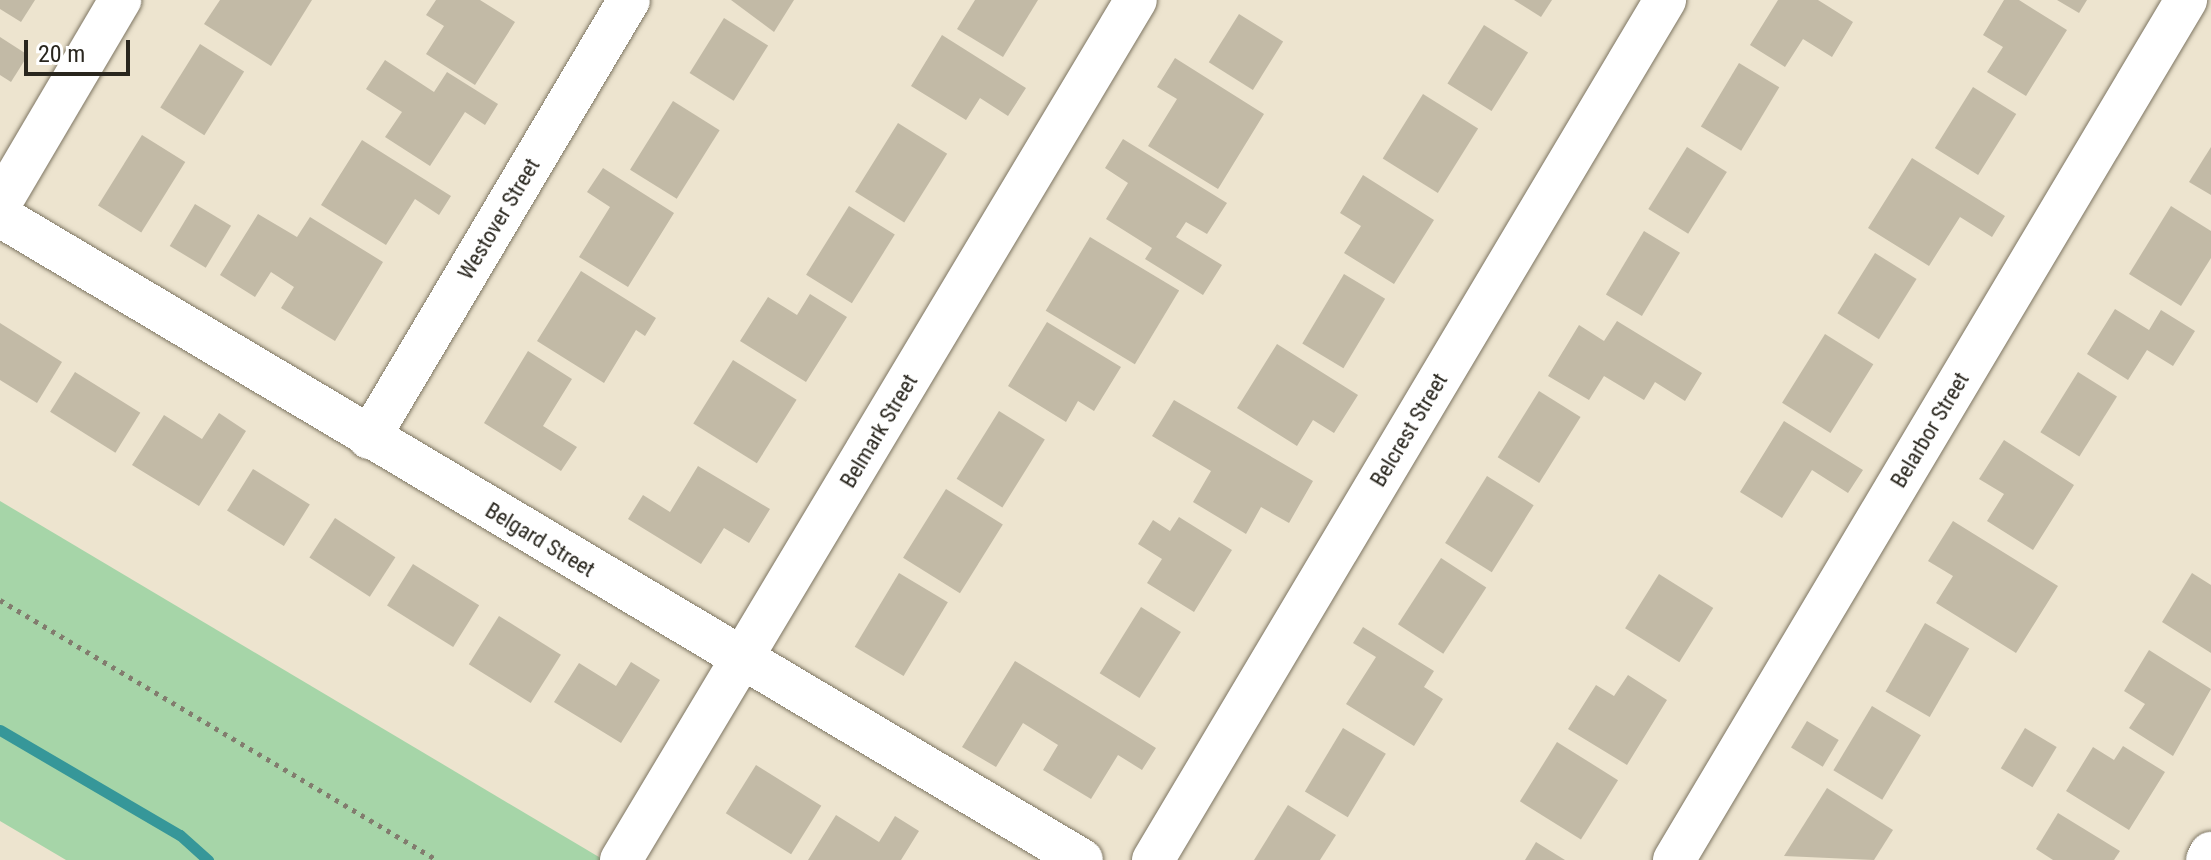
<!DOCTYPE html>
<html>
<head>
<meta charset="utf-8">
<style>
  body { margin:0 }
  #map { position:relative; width:2211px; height:860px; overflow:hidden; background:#ede4cf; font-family:"Roboto Condensed",sans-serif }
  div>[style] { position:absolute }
  .green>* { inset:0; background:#a6d5a8 }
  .stream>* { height:11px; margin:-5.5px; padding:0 5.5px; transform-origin:5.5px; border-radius:5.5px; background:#369799 }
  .building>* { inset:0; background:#c2baa6; transform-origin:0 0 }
  .path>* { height:5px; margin-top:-2.5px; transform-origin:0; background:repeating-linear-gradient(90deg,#827c6e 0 4px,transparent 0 10px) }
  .roads { filter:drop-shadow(0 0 2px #7d7562) drop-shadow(0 0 2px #7d7562) }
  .street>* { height:42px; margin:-21px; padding:0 21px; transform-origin:21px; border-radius:21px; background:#fff }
  .secondary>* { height:44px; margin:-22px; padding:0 22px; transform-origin:22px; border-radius:22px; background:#fff }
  span { translate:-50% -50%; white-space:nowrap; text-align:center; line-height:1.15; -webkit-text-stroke:7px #fff; paint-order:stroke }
  .street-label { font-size:22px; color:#29261e }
  .scale { position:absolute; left:24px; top:40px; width:106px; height:36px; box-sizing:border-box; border:4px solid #29261e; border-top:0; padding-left:10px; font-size:24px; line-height:28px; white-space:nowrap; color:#29261e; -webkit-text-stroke:6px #fff; paint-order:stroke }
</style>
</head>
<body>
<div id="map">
  <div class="green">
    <i style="clip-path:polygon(0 501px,604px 860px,66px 860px,0 821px)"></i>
  </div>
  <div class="stream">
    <i style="left:0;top:730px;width:208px;rotate:30.3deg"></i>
    <i style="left:180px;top:835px;width:38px;rotate:42deg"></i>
  </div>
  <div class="building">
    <i style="clip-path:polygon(0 0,35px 0,21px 22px,0 9px)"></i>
    <i style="clip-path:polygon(220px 0,312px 0,271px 66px,204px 24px)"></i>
    <i style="clip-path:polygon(436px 0,480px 0,515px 22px,475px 85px,426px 54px,444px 26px,426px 15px)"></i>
    <i style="clip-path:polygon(731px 0,794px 0,774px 32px)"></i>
    <i style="clip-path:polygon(975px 0,1038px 0,1003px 57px,957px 29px)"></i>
    <i style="clip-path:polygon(1514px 0,1552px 0,1541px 17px)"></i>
    <i style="clip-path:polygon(1778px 0,1818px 0,1853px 22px,1832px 57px,1803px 39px,1785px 67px,1750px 45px)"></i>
    <i style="clip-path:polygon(2004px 0,2019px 0,2067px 30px,2026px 96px,1987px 72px,2003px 47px,1983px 35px)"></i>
    <i style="clip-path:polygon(2057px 0,2087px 0,2079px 13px)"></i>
    <i style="left:1239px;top:14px;width:52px;height:57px;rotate:32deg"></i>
    <i style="left:724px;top:18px;width:52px;height:65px;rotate:32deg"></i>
    <i style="left:1484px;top:25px;width:52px;height:69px;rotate:32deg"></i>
    <i style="clip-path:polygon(942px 35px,1026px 88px,1008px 116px,980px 98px,966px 120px,911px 86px)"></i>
    <i style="clip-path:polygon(0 37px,28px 55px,11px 82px,0 75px)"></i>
    <i style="left:200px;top:44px;width:52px;height:75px;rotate:32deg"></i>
    <i style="clip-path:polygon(1175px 58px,1264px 114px,1218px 189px,1148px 146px,1177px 99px,1157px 87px)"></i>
    <i style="clip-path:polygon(385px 60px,434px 92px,447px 72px,498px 104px,485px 125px,465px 112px,430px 166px,385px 137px,402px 112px,366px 89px)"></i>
    <i style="left:1739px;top:63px;width:47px;height:74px;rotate:31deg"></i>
    <i style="left:1973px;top:87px;width:51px;height:72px;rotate:32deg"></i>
    <i style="left:1423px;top:94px;width:65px;height:76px;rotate:32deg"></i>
    <i style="left:673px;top:101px;width:55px;height:81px;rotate:32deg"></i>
    <i style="left:898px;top:123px;width:58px;height:81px;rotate:32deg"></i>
    <i style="left:142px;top:135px;width:51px;height:83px;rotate:32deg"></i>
    <i style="clip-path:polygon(1123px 139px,1227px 203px,1207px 234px,1186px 222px,1176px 237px,1222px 265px,1203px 295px,1145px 259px,1152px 248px,1106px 219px,1128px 183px,1105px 168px)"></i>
    <i style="clip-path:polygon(362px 140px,451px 196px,439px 215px,415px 199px,386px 245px,321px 205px)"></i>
    <i style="left:1687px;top:147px;width:47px;height:73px;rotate:32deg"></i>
    <i style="clip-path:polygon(2211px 147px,2211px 195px,2189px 182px)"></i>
    <i style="clip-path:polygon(1912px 158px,2005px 216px,1992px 237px,1960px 217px,1929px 266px,1868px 228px)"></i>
    <i style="clip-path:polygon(603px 168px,674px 213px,628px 287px,579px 257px,610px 207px,587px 192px)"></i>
    <i style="clip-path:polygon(1363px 175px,1434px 220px,1394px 284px,1344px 253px,1361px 226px,1340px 213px)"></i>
    <i style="left:195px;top:204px;width:42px;height:49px;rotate:31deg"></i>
    <i style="left:849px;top:206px;width:54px;height:81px;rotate:32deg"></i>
    <i style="clip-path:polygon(2171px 206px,2211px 231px,2211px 258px,2181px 306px,2129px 274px)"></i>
    <i style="clip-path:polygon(258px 214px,297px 237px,310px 217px,383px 262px,335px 341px,281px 308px,294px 287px,271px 272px,255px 297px,220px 275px)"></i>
    <i style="left:1644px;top:231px;width:42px;height:74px;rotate:31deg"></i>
    <i style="left:1090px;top:237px;width:104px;height:86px;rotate:31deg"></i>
    <i style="left:1875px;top:253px;width:49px;height:71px;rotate:32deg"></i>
    <i style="clip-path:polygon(581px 271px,656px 318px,645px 336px,636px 330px,604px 383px,537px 341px)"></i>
    <i style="left:1344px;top:274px;width:48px;height:81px;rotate:31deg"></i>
    <i style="clip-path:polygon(810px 294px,847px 317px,806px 382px,740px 341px,768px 297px,797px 315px)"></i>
    <i style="clip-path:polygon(2115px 309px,2149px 330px,2161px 310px,2195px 331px,2173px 366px,2147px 350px,2128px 380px,2087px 354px)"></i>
    <i style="clip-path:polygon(1617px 321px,1702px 373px,1685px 401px,1655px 382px,1644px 400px,1604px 376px,1589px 400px,1548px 376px,1579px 325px,1604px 341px)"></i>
    <i style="clip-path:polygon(1047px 322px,1121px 367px,1094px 411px,1078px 401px,1066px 422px,1008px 386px)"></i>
    <i style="clip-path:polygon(0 323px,62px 362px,37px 403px,0 380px)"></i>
    <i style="left:1825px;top:334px;width:57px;height:81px;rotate:32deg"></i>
    <i style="clip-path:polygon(1277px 344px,1358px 395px,1334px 433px,1313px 420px,1297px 446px,1237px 408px)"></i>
    <i style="clip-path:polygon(528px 351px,572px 379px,543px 426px,577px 447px,561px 471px,484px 423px)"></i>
    <i style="left:733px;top:360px;width:75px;height:75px;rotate:32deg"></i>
    <i style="left:75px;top:372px;width:77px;height:47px;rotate:32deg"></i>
    <i style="left:2078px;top:372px;width:46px;height:71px;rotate:32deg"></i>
    <i style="left:1539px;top:391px;width:49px;height:78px;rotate:32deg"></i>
    <i style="clip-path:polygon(1174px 400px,1313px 481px,1289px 523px,1261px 507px,1246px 534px,1193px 502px,1211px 471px,1152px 436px)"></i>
    <i style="left:999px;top:411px;width:54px;height:80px;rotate:32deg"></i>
    <i style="clip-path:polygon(219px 413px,246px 431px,199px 506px,132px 465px,164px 415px,202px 439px)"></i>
    <i style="clip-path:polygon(1784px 421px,1863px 470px,1848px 493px,1812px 470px,1782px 518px,1740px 492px)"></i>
    <i style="clip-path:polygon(2004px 440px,2074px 485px,2033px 550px,1987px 521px,2004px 494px,1979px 479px)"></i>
    <i style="clip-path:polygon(698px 466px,770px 509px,749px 543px,724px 528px,701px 564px,628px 519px,643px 495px,670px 512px)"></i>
    <i style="left:253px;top:469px;width:67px;height:49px;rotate:32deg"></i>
    <i style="left:1487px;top:476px;width:55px;height:79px;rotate:32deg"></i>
    <i style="left:946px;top:489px;width:67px;height:81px;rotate:32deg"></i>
    <i style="clip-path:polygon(1179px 517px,1232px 550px,1194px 612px,1147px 583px,1162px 559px,1138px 544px,1153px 520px,1170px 531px)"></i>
    <i style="left:335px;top:518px;width:72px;height:47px;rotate:33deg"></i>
    <i style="clip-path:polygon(1953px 521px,2058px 586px,2016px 653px,1936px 603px,1953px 576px,1928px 561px)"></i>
    <i style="left:1441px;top:558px;width:54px;height:79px;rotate:33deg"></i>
    <i style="left:413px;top:564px;width:78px;height:49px;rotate:32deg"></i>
    <i style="left:899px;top:573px;width:57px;height:86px;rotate:31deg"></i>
    <i style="clip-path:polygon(2192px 573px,2211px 585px,2211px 653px,2162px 622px)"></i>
    <i style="left:1659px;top:574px;width:64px;height:64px;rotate:32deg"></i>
    <i style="left:1141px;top:607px;width:47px;height:78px;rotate:32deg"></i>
    <i style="left:499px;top:616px;width:73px;height:57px;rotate:32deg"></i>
    <i style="left:1925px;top:623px;width:51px;height:79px;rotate:30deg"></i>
    <i style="clip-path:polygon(1363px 627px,1434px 671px,1424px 687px,1443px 699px,1414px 746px,1346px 704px,1376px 657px,1353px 643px)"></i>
    <i style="clip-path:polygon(2149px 650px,2211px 689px,2173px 756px,2129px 728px,2145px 704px,2124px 691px)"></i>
    <i style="clip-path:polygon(1015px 661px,1156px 748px,1142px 770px,1118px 755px,1091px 799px,1043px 770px,1058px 745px,1023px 723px,996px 767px,962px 747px)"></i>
    <i style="clip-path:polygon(631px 662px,660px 680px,621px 743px,554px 702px,579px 663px,616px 686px)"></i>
    <i style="clip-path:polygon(1628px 675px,1667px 700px,1627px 765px,1568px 729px,1596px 685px,1614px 696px)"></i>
    <i style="left:1872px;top:706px;width:57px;height:75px;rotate:31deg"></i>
    <i style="left:1807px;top:721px;width:37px;height:31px;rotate:31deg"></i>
    <i style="left:1343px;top:728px;width:50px;height:74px;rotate:31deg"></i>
    <i style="left:2025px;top:728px;width:37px;height:47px;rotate:31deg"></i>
    <i style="left:1557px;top:742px;width:72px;height:70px;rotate:32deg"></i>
    <i style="clip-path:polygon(2123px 746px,2165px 772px,2129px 830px,2066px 791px,2093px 747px,2114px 760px)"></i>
    <i style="left:756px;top:765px;width:77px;height:57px;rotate:32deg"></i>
    <i style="clip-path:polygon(1827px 788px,1893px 830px,1874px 860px,1784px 856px)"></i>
    <i style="clip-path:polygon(1288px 805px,1336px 835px,1320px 860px,1254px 860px)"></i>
    <i style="clip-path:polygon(2058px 813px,2120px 851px,2114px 860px,2053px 860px,2036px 849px)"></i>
    <i style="clip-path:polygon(836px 815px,879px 842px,895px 816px,919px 831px,901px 860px,808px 860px)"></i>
    <i style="clip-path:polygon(1536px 842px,1565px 860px,1525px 860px)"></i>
  </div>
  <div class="path">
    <i style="left:0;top:600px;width:508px;rotate:30.75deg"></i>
  </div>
  <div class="roads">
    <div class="street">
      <i style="left:0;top:204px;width:237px;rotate:-59.5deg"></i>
      <i style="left:0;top:216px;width:1259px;rotate:30.76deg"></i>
      <i style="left:369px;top:438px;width:509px;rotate:-59.31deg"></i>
      <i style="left:621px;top:860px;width:1002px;rotate:-59.09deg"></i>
      <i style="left:1153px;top:860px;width:1001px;rotate:-59.23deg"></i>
      <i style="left:1674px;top:860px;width:1001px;rotate:-59.23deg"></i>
    </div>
    <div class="secondary">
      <i style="left:2208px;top:860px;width:7px;rotate:-63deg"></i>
    </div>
  </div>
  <div class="street-label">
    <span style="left:499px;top:219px;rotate:-59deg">Westover Street</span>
    <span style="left:1409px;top:430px;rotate:-59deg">Belcrest Street</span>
    <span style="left:1930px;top:430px;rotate:-59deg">Belarbor Street</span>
    <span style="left:879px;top:431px;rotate:-59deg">Belmark Street</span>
    <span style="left:540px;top:540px;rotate:31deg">Belgard Street</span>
  </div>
  <div class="scale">20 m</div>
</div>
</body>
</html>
